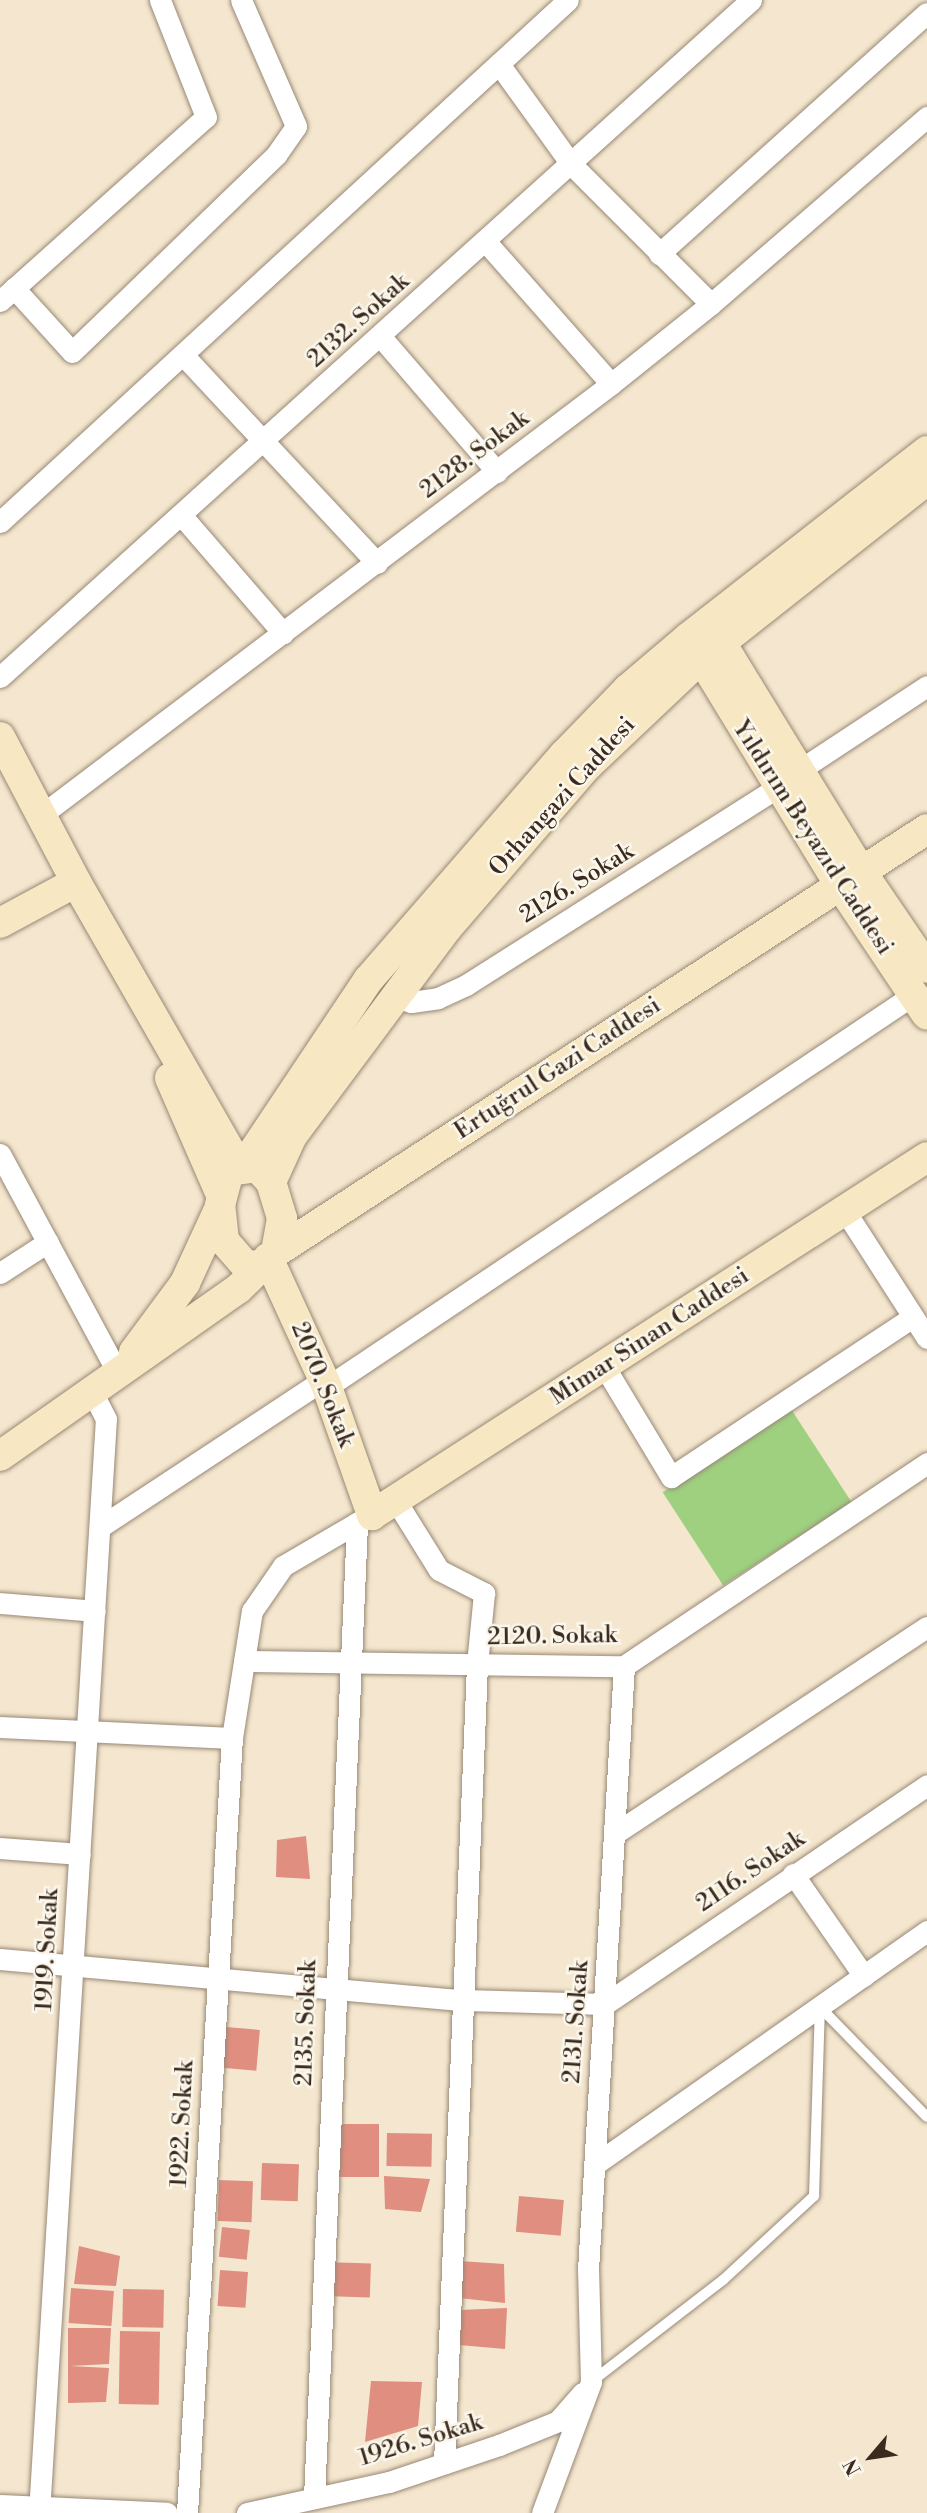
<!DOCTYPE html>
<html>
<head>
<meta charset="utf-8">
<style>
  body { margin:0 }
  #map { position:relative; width:927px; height:2513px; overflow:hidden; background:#f5e7cf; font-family:"Libre Bodoni",serif }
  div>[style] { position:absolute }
  .green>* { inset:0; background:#9ed080; transform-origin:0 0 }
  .building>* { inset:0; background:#e08e80; transform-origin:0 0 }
  .roads { filter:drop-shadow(0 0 2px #988876) drop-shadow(0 0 2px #988876) }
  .lane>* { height:10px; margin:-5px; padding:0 5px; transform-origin:5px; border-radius:5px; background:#fff }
  .street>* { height:21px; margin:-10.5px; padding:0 10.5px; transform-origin:10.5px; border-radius:10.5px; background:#fff }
  .secondary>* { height:30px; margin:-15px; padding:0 15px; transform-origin:15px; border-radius:15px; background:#f7e8c3 }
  span { translate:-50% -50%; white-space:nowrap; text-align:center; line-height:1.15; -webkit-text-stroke:5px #fbf7ec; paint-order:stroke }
  .street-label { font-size:24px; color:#3b2a1e }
  .north { position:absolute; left:836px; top:2422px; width:70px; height:70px; -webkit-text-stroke:5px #fbf7ec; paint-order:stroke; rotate:241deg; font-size:19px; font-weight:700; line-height:28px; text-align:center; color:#3b2a1e }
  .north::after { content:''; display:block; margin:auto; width:24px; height:32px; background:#3b2a1e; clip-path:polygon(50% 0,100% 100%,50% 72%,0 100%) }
</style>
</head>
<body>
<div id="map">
  <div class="green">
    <i style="left:791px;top:1409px;width:111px;height:153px;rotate:57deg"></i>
  </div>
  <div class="building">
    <i style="clip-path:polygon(306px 1836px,310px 1879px,276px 1877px,277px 1840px)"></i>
    <i style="left:226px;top:2027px;width:34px;height:41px;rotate:5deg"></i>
    <i style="left:336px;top:2124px;width:43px;height:53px"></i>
    <i style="left:387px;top:2133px;width:45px;height:33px;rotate:1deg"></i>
    <i style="left:262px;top:2163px;width:37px;height:37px;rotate:2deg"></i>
    <i style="clip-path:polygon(384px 2176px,430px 2179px,421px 2212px,385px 2209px)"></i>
    <i style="left:219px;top:2180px;width:34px;height:41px;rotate:2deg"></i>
    <i style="left:519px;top:2196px;width:45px;height:36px;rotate:5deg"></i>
    <i style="left:222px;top:2227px;width:28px;height:30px;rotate:6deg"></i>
    <i style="clip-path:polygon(79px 2246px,120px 2256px,116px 2286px,74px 2284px)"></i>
    <i style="clip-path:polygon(460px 2261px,504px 2264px,505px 2303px,459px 2298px)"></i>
    <i style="left:325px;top:2262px;width:46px;height:34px;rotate:2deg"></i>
    <i style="left:220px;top:2270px;width:28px;height:36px;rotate:4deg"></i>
    <i style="left:71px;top:2288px;width:43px;height:35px;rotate:4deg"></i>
    <i style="left:123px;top:2289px;width:41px;height:38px;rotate:1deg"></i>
    <i style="clip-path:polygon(507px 2308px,505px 2349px,459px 2345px,459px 2310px)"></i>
    <i style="clip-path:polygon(68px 2328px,111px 2328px,109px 2364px,70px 2366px,109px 2368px,106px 2402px,68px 2403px)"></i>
    <i style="left:120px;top:2331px;width:40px;height:73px;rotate:1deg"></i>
    <i style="clip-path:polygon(371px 2381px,422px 2382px,418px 2426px,365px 2442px)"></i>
  </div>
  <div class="roads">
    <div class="lane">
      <i style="left:820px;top:2007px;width:153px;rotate:45.8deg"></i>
      <i style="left:591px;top:2382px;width:167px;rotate:-37.7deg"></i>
      <i style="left:723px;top:2280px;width:124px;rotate:-42.7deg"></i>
      <i style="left:814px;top:2196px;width:189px;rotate:-88.2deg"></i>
    </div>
    <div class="street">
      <i style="left:499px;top:64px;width:123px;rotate:54.2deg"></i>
      <i style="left:571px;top:164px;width:198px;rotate:45deg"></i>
      <i style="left:486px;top:242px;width:189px;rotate:48.6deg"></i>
      <i style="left:659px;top:254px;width:360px;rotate:-42deg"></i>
      <i style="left:14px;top:288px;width:86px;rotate:47.8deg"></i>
      <i style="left:72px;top:352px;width:284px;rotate:-44deg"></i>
      <i style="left:276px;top:155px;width:35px;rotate:-55deg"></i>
      <i style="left:296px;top:126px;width:137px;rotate:-113.6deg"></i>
      <i style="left:0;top:301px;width:276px;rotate:-41.8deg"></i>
      <i style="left:206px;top:117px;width:126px;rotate:-111.5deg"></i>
      <i style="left:381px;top:337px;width:178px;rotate:49.3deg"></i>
      <i style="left:184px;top:356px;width:283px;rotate:47deg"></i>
      <i style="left:182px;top:516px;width:155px;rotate:49.2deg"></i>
      <i style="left:0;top:522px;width:771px;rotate:-42.58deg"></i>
      <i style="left:0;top:677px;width:1011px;rotate:-42.03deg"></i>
      <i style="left:798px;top:771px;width:154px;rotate:-33.4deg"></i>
      <i style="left:40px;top:816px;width:716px;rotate:-37.11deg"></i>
      <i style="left:611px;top:384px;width:128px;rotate:-38.7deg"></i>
      <i style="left:711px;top:304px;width:286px;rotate:-40.9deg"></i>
      <i style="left:396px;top:997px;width:16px;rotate:18deg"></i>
      <i style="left:411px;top:1002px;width:27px;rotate:-8deg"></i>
      <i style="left:438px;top:998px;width:31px;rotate:-25deg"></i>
      <i style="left:466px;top:985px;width:370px;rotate:-32.4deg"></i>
      <i style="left:0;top:1154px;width:249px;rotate:61.7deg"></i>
      <i style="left:845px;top:1211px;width:151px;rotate:57.2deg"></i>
      <i style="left:0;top:1273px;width:57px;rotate:-32.9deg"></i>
      <i style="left:604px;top:1366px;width:130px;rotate:58.9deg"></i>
      <i style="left:671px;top:1477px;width:290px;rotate:-33.5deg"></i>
      <i style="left:327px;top:1387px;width:705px;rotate:-33.78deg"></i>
      <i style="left:396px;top:1501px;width:81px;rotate:58.1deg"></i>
      <i style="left:439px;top:1570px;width:51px;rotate:27.1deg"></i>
      <i style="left:484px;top:1593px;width:72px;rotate:95.6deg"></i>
      <i style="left:477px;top:1665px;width:799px;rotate:92.37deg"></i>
      <i style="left:100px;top:1527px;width:267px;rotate:-33.4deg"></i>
      <i style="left:0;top:1603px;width:95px;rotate:4.8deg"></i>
      <i style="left:244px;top:1661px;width:380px;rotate:0.8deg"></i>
      <i style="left:624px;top:1666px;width:365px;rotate:-33.8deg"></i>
      <i style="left:0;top:1727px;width:232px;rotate:2.7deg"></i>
      <i style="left:232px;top:1738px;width:129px;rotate:-81.1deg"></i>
      <i style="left:252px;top:1611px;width:55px;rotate:-55.4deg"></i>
      <i style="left:283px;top:1566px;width:97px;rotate:-30.3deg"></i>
      <i style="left:614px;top:1834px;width:375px;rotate:-33.5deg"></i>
      <i style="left:0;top:1848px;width:80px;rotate:4.3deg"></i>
      <i style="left:793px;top:1874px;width:124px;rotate:55.2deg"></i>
      <i style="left:0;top:1959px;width:465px;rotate:5.1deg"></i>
      <i style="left:463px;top:2000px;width:142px;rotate:1.6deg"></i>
      <i style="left:605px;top:2004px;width:389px;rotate:-34.2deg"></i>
      <i style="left:594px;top:2165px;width:407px;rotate:-35.1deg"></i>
      <i style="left:314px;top:2498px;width:976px;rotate:-87.47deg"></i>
      <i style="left:0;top:2505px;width:167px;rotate:2.7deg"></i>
      <i style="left:39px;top:2513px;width:1096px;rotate:-86.5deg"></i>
      <i style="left:106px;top:1419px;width:29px;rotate:-117deg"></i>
      <i style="left:187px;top:2513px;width:776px;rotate:-86.68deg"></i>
      <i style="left:247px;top:2513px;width:145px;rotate:-12.3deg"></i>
      <i style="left:389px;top:2482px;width:116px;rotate:-18.6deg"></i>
      <i style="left:499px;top:2445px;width:64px;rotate:-22.1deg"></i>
      <i style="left:558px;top:2421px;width:37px;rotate:-49deg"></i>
      <i style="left:542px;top:2513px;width:140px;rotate:-69.5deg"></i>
      <i style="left:591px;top:2382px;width:112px;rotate:-91.5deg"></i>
      <i style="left:588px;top:2270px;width:605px;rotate:-86.59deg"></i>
    </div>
    <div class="secondary">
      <i style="left:710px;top:625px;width:289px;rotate:58.5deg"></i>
      <i style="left:861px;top:871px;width:117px;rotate:55.8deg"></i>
      <i style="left:692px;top:643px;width:284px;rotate:58.6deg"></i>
      <i style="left:840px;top:885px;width:156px;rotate:56.2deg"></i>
      <i style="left:0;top:737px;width:164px;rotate:62.3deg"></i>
      <i style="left:76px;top:882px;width:330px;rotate:60.2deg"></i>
      <i style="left:0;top:923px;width:86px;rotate:-28.3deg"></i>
      <i style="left:170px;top:1078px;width:128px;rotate:66.4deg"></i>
      <i style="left:243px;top:1167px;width:226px;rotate:-56.2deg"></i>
      <i style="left:369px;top:979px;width:297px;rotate:-49deg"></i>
      <i style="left:564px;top:755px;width:92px;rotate:-45.9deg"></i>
      <i style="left:628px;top:689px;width:80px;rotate:-40.4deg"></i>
      <i style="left:689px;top:637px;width:302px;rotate:-38deg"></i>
      <i style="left:271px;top:1182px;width:51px;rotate:-65.5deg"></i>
      <i style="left:292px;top:1136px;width:259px;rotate:-53.3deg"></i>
      <i style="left:447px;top:928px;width:214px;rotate:-49.2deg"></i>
      <i style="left:587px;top:766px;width:154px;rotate:-43.4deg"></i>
      <i style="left:699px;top:660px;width:290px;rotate:-38.3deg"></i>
      <i style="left:268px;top:1258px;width:142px;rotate:65.4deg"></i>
      <i style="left:327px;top:1387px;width:136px;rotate:70.6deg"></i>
      <i style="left:372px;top:1515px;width:660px;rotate:-32.82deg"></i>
      <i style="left:260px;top:1265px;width:14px;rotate:176deg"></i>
      <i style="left:246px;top:1266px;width:33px;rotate:-131deg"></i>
      <i style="left:224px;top:1241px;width:36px;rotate:-96deg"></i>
      <i style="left:220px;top:1205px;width:35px;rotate:-75deg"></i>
      <i style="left:229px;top:1171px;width:28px;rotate:-8deg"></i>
      <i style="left:257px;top:1167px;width:21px;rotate:47deg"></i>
      <i style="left:271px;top:1182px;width:38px;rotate:73deg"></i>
      <i style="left:282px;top:1218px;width:35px;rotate:100deg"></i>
      <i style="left:134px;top:1352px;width:86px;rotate:-53.5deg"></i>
      <i style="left:185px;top:1283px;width:81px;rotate:-65.3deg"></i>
      <i style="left:0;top:1456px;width:291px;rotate:-35.1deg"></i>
      <i style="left:238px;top:1289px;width:53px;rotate:-44.2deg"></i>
      <i style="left:276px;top:1252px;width:776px;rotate:-33.01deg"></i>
    </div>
  </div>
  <div class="street-label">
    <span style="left:359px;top:321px;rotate:-42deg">2132. Sokak</span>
    <span style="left:475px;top:455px;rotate:-37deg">2128. Sokak</span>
    <span style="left:563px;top:797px;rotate:-48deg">Orhangazi Caddesi</span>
    <span style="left:812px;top:838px;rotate:57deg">Yıldırım Beyazıd Caddesi</span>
    <span style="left:577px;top:884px;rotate:-32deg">2126. Sokak</span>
    <span style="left:558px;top:1069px;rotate:-33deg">Ertuğrul Gazi Caddesi</span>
    <span style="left:650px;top:1337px;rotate:-33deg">Mimar Sinan Caddesi</span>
    <span style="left:322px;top:1385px;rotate:68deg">2070. Sokak</span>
    <span style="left:552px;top:1637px;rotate:-1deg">2120. Sokak</span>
    <span style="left:751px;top:1872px;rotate:-34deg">2116. Sokak</span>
    <span style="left:48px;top:1950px;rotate:-87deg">1919. Sokak</span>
    <span style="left:577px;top:2022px;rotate:-86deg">2131. Sokak</span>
    <span style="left:307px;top:2023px;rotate:-88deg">2135. Sokak</span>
    <span style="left:183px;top:2124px;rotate:-87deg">1922. Sokak</span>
    <span style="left:421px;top:2441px;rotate:-17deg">1926. Sokak</span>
  </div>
  <div class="north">N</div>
</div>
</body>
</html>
